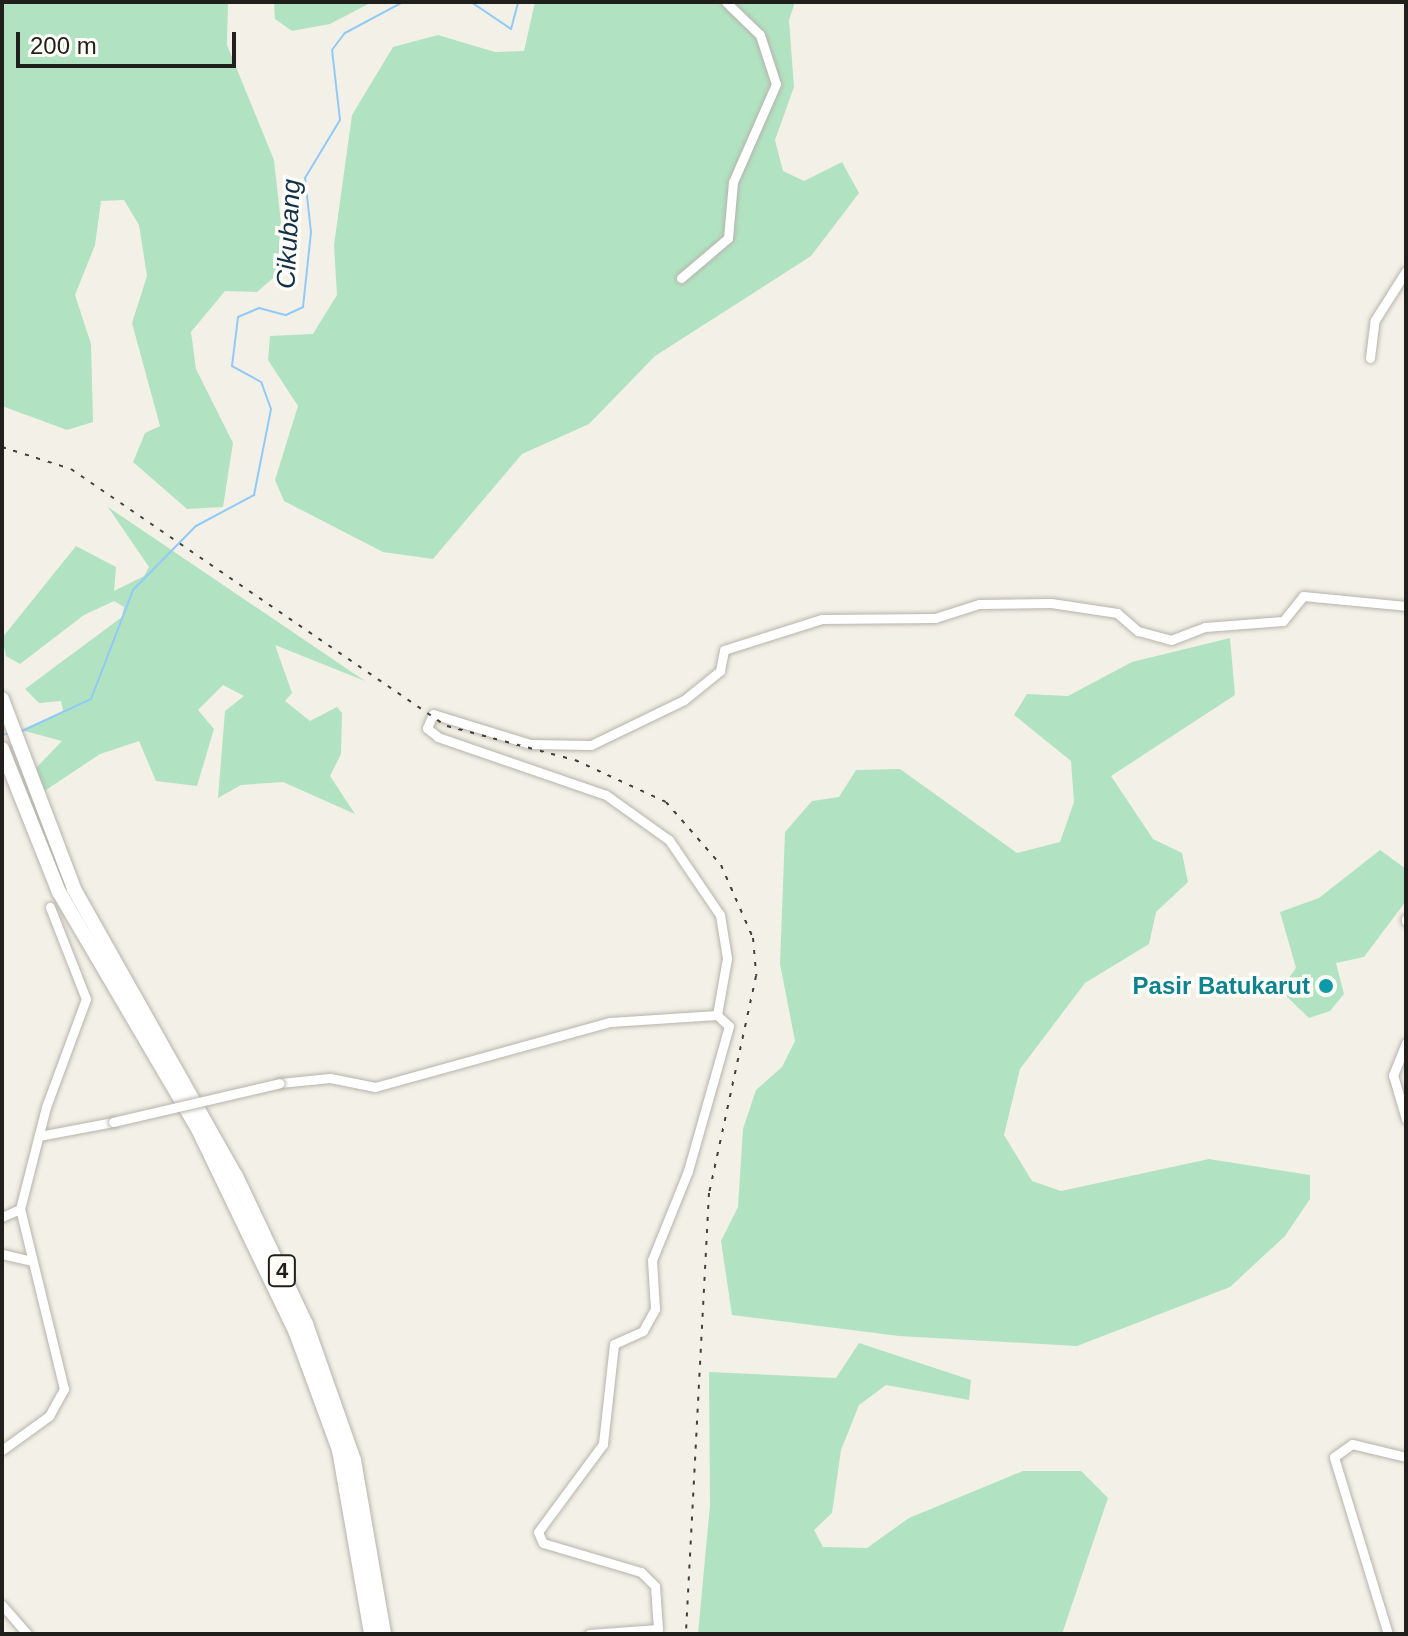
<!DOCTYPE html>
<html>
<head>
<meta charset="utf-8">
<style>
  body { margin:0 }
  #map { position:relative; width:1408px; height:1636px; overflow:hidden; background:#f3f0e7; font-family:Helvetica,sans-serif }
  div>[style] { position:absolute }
  .green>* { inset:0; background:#b1e3c2 }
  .stream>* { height:2px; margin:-1px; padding:0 1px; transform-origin:1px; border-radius:1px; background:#91caf7 }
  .roads { filter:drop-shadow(0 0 2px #b6b3ab) drop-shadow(0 0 2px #b6b3ab) }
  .minor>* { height:9px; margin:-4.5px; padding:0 4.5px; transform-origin:4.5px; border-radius:4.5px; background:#fff }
  .highway>* { height:14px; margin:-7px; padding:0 7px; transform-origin:7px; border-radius:7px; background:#fff }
  .rail>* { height:2px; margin-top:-1px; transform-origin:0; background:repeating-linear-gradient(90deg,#41403c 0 4px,transparent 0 12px) }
  .bridges { filter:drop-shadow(0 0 2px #b6b3ab) drop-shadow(0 0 2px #b6b3ab) }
  .minor-bridge>* { height:9px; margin:-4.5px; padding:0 4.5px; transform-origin:4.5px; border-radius:4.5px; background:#fff }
  .dots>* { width:22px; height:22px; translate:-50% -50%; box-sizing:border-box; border:4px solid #fffdf8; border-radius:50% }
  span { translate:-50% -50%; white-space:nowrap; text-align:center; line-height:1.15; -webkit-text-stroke:7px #fffdf8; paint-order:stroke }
  .shield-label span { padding:2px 6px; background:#fffdf8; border:2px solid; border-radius:6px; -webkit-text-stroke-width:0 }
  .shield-label { font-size:22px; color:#201f1c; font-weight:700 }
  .culture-label { font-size:24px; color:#0d838f; font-weight:700 }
  .right { translate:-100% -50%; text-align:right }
  .water-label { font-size:26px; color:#103047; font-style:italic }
  .frame { position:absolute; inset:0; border:4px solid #201f1c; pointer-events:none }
  .scale { position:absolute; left:16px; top:32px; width:220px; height:36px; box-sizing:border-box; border:4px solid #201f1c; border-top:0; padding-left:10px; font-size:24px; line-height:28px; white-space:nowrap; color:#201f1c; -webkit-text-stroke:6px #fffdf8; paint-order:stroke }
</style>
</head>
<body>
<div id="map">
  <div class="green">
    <i style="clip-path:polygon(2px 2px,228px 2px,227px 45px,274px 160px,282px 232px,280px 272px,257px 292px,225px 291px,191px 332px,196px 369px,233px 443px,223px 507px,187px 509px,133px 462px,145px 433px,160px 426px,132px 323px,147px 276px,139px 225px,124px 200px,101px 201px,95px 245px,75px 295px,91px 344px,93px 422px,67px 430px,2px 406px)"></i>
    <i style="clip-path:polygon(274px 2px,372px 2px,330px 24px,292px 31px,275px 19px)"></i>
    <i style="clip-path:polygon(535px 2px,795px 2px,789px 20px,794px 87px,775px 140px,783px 171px,804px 181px,842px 162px,859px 193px,811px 256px,655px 356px,589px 424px,522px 454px,433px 559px,383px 552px,284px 501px,275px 480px,298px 406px,268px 360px,270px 336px,313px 334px,337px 295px,334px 245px,352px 115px,393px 47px,438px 35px,495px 52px,524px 51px)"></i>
    <i style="clip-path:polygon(108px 507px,365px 681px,275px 645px,292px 693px,285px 701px,310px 721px,337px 707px,342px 713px,341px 754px,330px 776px,355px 814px,283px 782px,241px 785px,218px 798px,225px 711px,244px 696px,223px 685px,198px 710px,214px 729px,197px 786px,156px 781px,139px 741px,100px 754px,46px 790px,33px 786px,33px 771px,62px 741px,21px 730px,63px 711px,61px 701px,39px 703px,25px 689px,122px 617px,124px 607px,114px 601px,84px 615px,20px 664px,6px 656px,2px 638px,76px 546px,116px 567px,114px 591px,144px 576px,149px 567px)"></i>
    <i style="clip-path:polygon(1230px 638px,1235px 695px,1111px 776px,1153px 839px,1182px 853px,1188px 882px,1156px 912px,1149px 944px,1085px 983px,1020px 1069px,1004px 1135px,1032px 1181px,1061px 1191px,1209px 1159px,1310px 1175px,1310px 1199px,1285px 1236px,1230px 1287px,1077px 1346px,899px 1336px,732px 1315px,721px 1241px,738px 1207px,743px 1129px,756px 1090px,782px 1067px,795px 1041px,780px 964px,785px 832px,812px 801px,839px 797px,856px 770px,900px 769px,1017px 853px,1060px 842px,1074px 802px,1071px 761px,1014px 715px,1027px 694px,1068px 696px,1132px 662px)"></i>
    <i style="clip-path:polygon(1380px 850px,1406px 869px,1406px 901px,1364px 957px,1336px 963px,1344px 994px,1330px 1011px,1309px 1018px,1280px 990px,1296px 968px,1280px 912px,1319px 898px)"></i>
    <i style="clip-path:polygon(859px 1343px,971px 1380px,969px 1400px,886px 1385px,859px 1405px,841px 1450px,832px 1513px,814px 1530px,823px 1547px,867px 1548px,909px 1518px,1023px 1471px,1081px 1471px,1108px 1498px,1062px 1634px,698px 1634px,710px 1505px,709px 1372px,836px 1378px)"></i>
  </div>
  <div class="stream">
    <i style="left:471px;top:2px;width:48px;rotate:34deg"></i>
    <i style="left:511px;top:29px;width:28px;rotate:-75deg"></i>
    <i style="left:20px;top:732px;width:78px;rotate:-24.9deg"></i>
    <i style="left:91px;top:699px;width:117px;rotate:-68.9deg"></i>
    <i style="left:133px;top:590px;width:90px;rotate:-45.5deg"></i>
    <i style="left:196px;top:526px;width:66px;rotate:-28.1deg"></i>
    <i style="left:254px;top:495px;width:88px;rotate:-78.8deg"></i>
    <i style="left:271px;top:409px;width:29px;rotate:-110deg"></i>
    <i style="left:261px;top:382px;width:33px;rotate:-151deg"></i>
    <i style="left:232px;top:366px;width:49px;rotate:-83deg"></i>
    <i style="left:238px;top:317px;width:23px;rotate:-23deg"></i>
    <i style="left:259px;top:308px;width:28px;rotate:15deg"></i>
    <i style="left:286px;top:315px;width:19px;rotate:-25deg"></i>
    <i style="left:303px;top:307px;width:75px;rotate:-83.9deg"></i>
    <i style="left:311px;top:232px;width:54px;rotate:-96.3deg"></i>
    <i style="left:305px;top:178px;width:68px;rotate:-58.9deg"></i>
    <i style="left:340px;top:120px;width:70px;rotate:-96.5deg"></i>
    <i style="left:332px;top:50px;width:21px;rotate:-53deg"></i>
    <i style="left:345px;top:33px;width:66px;rotate:-28.1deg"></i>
    <i style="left:2px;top:735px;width:8px;rotate:-14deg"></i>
  </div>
  <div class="roads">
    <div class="minor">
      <i style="left:681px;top:278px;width:62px;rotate:-40.4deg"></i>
      <i style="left:728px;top:238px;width:56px;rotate:-84.9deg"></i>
      <i style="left:733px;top:182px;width:107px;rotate:-66.3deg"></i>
      <i style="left:776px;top:84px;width:52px;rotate:-108.1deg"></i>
      <i style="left:760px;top:35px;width:47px;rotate:-135.9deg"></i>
      <i style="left:1370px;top:358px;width:38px;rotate:-83deg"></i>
      <i style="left:1375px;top:320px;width:58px;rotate:-57.7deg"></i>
      <i style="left:1406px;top:919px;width:2px;rotate:90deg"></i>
      <i style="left:717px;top:1015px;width:58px;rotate:-80deg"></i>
      <i style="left:727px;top:958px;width:44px;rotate:-99.2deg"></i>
      <i style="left:720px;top:915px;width:91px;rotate:-124.2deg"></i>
      <i style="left:669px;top:840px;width:77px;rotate:-144.5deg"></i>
      <i style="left:606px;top:795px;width:178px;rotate:-161deg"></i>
      <i style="left:438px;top:737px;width:14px;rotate:-141deg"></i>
      <i style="left:427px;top:728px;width:15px;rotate:-67deg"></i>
      <i style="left:433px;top:714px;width:102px;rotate:17.2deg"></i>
      <i style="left:530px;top:744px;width:61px;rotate:0.9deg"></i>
      <i style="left:591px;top:745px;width:103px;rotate:-25.8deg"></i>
      <i style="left:684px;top:700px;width:46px;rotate:-38.9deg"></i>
      <i style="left:720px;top:671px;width:21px;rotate:-79deg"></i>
      <i style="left:724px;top:650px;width:103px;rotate:-17.6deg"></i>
      <i style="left:822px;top:619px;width:113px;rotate:-0.5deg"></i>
      <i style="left:935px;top:618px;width:46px;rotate:-17.7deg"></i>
      <i style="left:979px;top:604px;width:72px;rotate:-0.8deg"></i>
      <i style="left:1051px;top:603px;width:67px;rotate:8.6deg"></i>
      <i style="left:1117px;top:613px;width:28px;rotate:41deg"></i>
      <i style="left:1138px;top:631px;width:34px;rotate:15deg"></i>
      <i style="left:1171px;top:640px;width:36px;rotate:-21deg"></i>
      <i style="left:1205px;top:627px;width:78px;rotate:-4.4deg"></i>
      <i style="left:1283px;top:621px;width:32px;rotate:-51deg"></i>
      <i style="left:1303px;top:596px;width:103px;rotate:5.5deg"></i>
      <i style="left:1406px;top:1043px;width:35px;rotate:112deg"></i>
      <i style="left:1393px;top:1075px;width:46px;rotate:73.5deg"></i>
      <i style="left:280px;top:1083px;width:50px;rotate:-5.7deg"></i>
      <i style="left:330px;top:1078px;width:46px;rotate:11.3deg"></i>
      <i style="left:375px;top:1087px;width:244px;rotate:-15.5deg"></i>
      <i style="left:610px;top:1022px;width:107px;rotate:-3.7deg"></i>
      <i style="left:717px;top:1015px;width:16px;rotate:43deg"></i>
      <i style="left:729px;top:1026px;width:151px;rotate:105.8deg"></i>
      <i style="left:688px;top:1171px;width:96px;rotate:112deg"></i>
      <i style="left:652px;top:1260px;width:49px;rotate:86.5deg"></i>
      <i style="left:655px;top:1309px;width:25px;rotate:119deg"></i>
      <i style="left:643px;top:1331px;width:32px;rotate:156deg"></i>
      <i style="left:614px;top:1344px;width:101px;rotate:96.3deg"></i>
      <i style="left:603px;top:1444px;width:109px;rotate:126.5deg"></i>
      <i style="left:538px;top:1532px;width:12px;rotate:66deg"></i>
      <i style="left:543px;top:1543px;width:102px;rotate:16.5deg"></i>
      <i style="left:641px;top:1572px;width:20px;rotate:45deg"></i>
      <i style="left:655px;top:1586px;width:43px;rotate:86deg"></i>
      <i style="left:658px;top:1629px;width:69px;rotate:175.9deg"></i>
      <i style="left:39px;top:1136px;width:75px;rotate:-10.7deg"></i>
      <i style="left:2px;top:1217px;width:20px;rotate:-24deg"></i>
      <i style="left:2px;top:1254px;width:28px;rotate:13deg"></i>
      <i style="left:2px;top:1450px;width:58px;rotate:-35.9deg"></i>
      <i style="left:49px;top:1416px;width:31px;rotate:-61deg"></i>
      <i style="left:64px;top:1389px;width:185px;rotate:-103.7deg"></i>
      <i style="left:20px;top:1209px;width:105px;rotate:-75.7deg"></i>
      <i style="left:46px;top:1107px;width:115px;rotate:-69.7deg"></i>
      <i style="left:86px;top:999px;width:99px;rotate:-111.4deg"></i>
      <i style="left:2px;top:1605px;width:38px;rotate:49deg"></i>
      <i style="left:1388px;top:1634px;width:185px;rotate:-107deg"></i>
      <i style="left:1334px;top:1457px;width:22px;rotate:-36deg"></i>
      <i style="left:1352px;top:1444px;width:56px;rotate:13.5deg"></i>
    </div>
    <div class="highway">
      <i style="left:2px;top:699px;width:203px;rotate:69.2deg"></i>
      <i style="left:74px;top:889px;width:330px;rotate:60.6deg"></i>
      <i style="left:236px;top:1176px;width:164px;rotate:64.7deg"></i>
      <i style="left:306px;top:1324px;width:144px;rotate:70.6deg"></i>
      <i style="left:354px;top:1460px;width:177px;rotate:80.2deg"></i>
      <i style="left:2px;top:749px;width:154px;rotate:68.3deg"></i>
      <i style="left:59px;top:892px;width:277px;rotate:59.6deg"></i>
      <i style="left:199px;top:1131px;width:224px;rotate:64.3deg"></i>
      <i style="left:296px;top:1333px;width:125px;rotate:69.8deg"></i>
      <i style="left:339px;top:1450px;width:187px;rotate:80.1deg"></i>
    </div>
  </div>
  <div class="rail">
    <i style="left:2px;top:447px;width:72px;rotate:17.7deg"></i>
    <i style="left:71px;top:469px;width:455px;rotate:34.4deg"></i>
    <i style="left:447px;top:726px;width:132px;rotate:14.9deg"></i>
    <i style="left:575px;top:760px;width:100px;rotate:24.8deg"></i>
    <i style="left:666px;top:802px;width:84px;rotate:48.9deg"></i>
    <i style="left:721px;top:865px;width:80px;rotate:66.3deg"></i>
    <i style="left:753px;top:938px;width:38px;rotate:85deg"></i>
    <i style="left:756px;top:976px;width:222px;rotate:102.2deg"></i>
    <i style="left:709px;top:1193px;width:442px;rotate:93deg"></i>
  </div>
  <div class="bridges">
    <div class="minor-bridge">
      <i style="left:113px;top:1122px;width:171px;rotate:-13.1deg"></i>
    </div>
  </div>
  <div class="dots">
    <i style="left:1326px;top:986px;background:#0f9aa8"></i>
  </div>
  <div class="shield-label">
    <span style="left:282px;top:1271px">4</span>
  </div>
  <div class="culture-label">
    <span class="right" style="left:1310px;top:986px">Pasir Batukarut</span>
  </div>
  <div class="water-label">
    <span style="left:289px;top:234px;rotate:-87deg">Cikubang</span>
  </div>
  <div class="frame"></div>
  <div class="scale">200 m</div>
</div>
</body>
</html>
